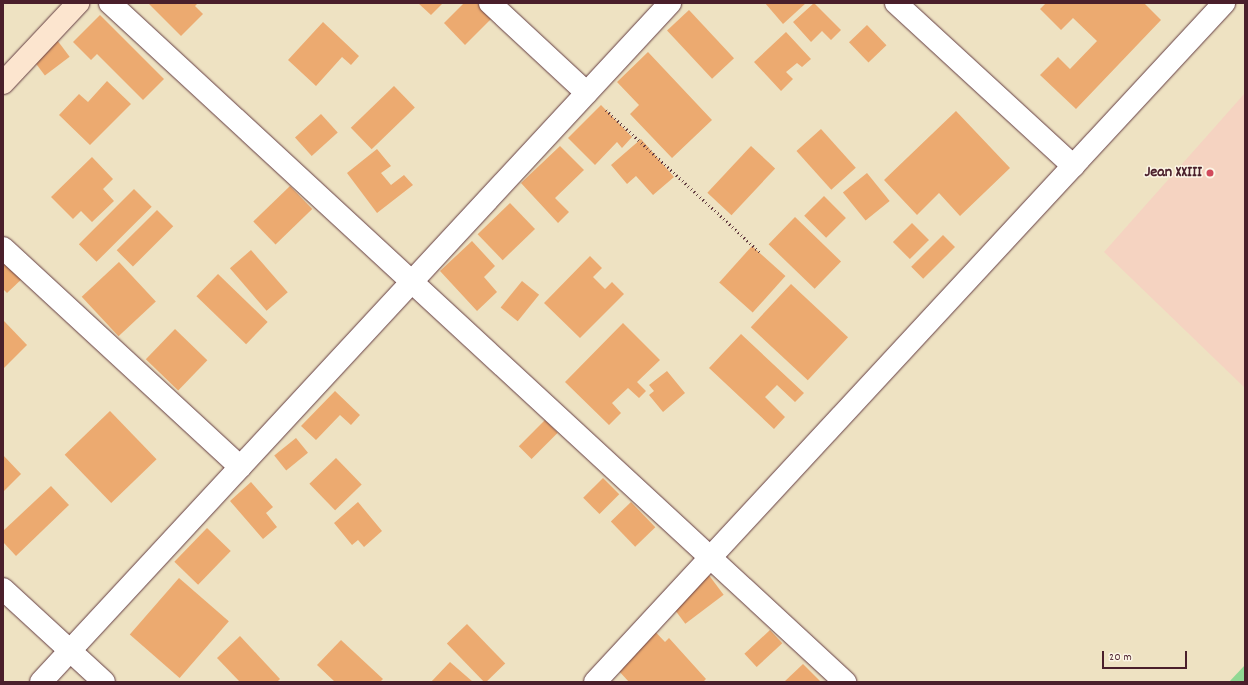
<!DOCTYPE html>
<html>
<head>
<meta charset="utf-8">
<style>
  body { margin:0 }
  #map { position:relative; width:1248px; height:685px; overflow:hidden; background:#eee2c2; font-family:Dekko,sans-serif }
  div>[style] { position:absolute }
  .built>* { inset:0; background:#f5d3c1 }
  .green>* { inset:0; background:#90d893 }
  .building>* { inset:0; background:#ecaa70; transform-origin:0 0 }
  .path>* { height:2.5px; margin-top:-1.25px; transform-origin:0; background:repeating-linear-gradient(90deg,#633c42 0 1px,transparent 0 4px) }
  .roads { filter:drop-shadow(0 0 1px #633c42) drop-shadow(0 0 1px #633c42) }
  .street>* { height:22px; margin:-11px; padding:0 11px; transform-origin:11px; border-radius:11px; background:#fff }
  .secondary>* { height:22px; margin:-11px; padding:0 11px; transform-origin:11px; border-radius:11px; background:#fce5cf }
  .dots>* { width:11px; height:11px; translate:-50% -50%; box-sizing:border-box; border:2px solid #fcf5e5; border-radius:50% }
  span { translate:-50% -50%; white-space:nowrap; text-align:center; line-height:1.15; -webkit-text-stroke:3px #fcf5e5; paint-order:stroke }
  .poi-label { font-size:16px; color:#4a1f2b; font-weight:700 }
  .right { translate:-100% -50%; text-align:right }
  .frame { position:absolute; inset:0; border:4px solid #4a1f2b; pointer-events:none }
  .scale { position:absolute; left:1102px; top:651px; width:85px; height:18px; box-sizing:border-box; border:2px solid #4a1f2b; border-top:0; padding-left:5px; font-size:12px; line-height:14px; white-space:nowrap; color:#4a1f2b; -webkit-text-stroke:3px #fcf5e5; paint-order:stroke }
</style>
</head>
<body>
<div id="map">
  <div class="built">
    <i style="clip-path:polygon(1245px 93px,1245px 388px,1104px 252px)"></i>
  </div>
  <div class="green">
    <i style="clip-path:polygon(1245px 665px,1245px 682px,1229px 682px)"></i>
  </div>
  <div class="building">
    <i style="clip-path:polygon(148px 3px,198px 3px,195px 6px,203px 14px,181px 36px)"></i>
    <i style="clip-path:polygon(418px 3px,443px 3px,431px 15px)"></i>
    <i style="clip-path:polygon(464px 3px,477px 3px,492px 18px,465px 45px,444px 23px)"></i>
    <i style="clip-path:polygon(765px 3px,806px 3px,783px 24px)"></i>
    <i style="clip-path:polygon(814px 3px,841px 30px,831px 40px,822px 31px,811px 42px,793px 22px)"></i>
    <i style="clip-path:polygon(1046px 3px,1144px 3px,1161px 20px,1076px 109px,1040px 75px,1058px 57px,1070px 69px,1097px 41px,1073px 18px,1061px 30px,1040px 9px)"></i>
    <i style="left:689px;top:10px;width:66px;height:30px;rotate:47deg"></i>
    <i style="clip-path:polygon(100px 15px,164px 79px,143px 100px,97px 54px,91px 60px,73px 42px)"></i>
    <i style="clip-path:polygon(323px 22px,359px 56px,351px 65px,342px 57px,316px 86px,288px 60px)"></i>
    <i style="left:867px;top:25px;width:28px;height:25px;rotate:46deg"></i>
    <i style="clip-path:polygon(786px 32px,811px 59px,802px 67px,797px 63px,786px 72px,793px 79px,781px 91px,754px 62px)"></i>
    <i style="left:54px;top:36px;width:26px;height:31px;rotate:53deg"></i>
    <i style="clip-path:polygon(648px 52px,712px 120px,672px 158px,630px 114px,639px 105px,617px 82px)"></i>
    <i style="clip-path:polygon(107px 81px,131px 104px,90px 145px,59px 115px,79px 94px,88px 102px)"></i>
    <i style="left:394px;top:86px;width:30px;height:60px;rotate:46deg"></i>
    <i style="clip-path:polygon(601px 105px,632px 137px,622px 148px,617px 142px,595px 165px,568px 138px)"></i>
    <i style="clip-path:polygon(956px 111px,1010px 168px,960px 216px,939px 193px,917px 215px,884px 180px)"></i>
    <i style="left:321px;top:114px;width:25px;height:35px;rotate:48deg"></i>
    <i style="left:821px;top:129px;width:52px;height:33px;rotate:48deg"></i>
    <i style="clip-path:polygon(641px 139px,674px 177px,653px 195px,636px 176px,627px 184px,611px 165px)"></i>
    <i style="clip-path:polygon(560px 146px,584px 170px,555px 198px,569px 212px,558px 223px,521px 183px)"></i>
    <i style="left:751px;top:146px;width:33px;height:64px;rotate:43deg"></i>
    <i style="clip-path:polygon(377px 149px,391px 166px,381px 173px,391px 185px,404px 175px,413px 185px,377px 213px,347px 173px)"></i>
    <i style="clip-path:polygon(92px 157px,113px 179px,103px 189px,114px 201px,92px 222px,81px 211px,73px 219px,51px 197px)"></i>
    <i style="left:867px;top:173px;width:36px;height:31px;rotate:51deg"></i>
    <i style="left:290px;top:186px;width:32px;height:51px;rotate:46deg"></i>
    <i style="left:134px;top:189px;width:25px;height:78px;rotate:45deg"></i>
    <i style="left:824px;top:196px;width:31px;height:28px;rotate:45deg"></i>
    <i style="left:510px;top:203px;width:36px;height:45px;rotate:46deg"></i>
    <i style="left:157px;top:210px;width:23px;height:57px;rotate:45deg"></i>
    <i style="left:795px;top:217px;width:64px;height:38px;rotate:44deg"></i>
    <i style="left:912px;top:223px;width:24px;height:27px;rotate:45deg"></i>
    <i style="left:943px;top:235px;width:17px;height:45px;rotate:45deg"></i>
    <i style="clip-path:polygon(472px 241px,495px 266px,484px 277px,497px 292px,477px 311px,440px 271px)"></i>
    <i style="left:752px;top:246px;width:45px;height:49px;rotate:42deg"></i>
    <i style="left:251px;top:250px;width:56px;height:28px;rotate:49deg"></i>
    <i style="clip-path:polygon(3px 255px,25px 276px,7px 293px,3px 289px)"></i>
    <i style="clip-path:polygon(590px 256px,602px 268px,593px 277px,605px 289px,612px 282px,624px 294px,580px 338px,544px 303px)"></i>
    <i style="left:119px;top:262px;width:54px;height:51px;rotate:47deg"></i>
    <i style="left:218px;top:274px;width:69px;height:31px;rotate:44deg"></i>
    <i style="left:522px;top:281px;width:22px;height:34px;rotate:39deg"></i>
    <i style="left:791px;top:284px;width:78px;height:59px;rotate:43deg"></i>
    <i style="clip-path:polygon(4px 321px,27px 345px,3px 369px,3px 322px)"></i>
    <i style="clip-path:polygon(623px 323px,660px 360px,637px 382px,646px 391px,639px 398px,628px 388px,612px 403px,621px 413px,609px 425px,565px 382px)"></i>
    <i style="left:175px;top:329px;width:45px;height:42px;rotate:44deg"></i>
    <i style="clip-path:polygon(741px 334px,804px 393px,795px 402px,777px 385px,765px 397px,785px 417px,774px 429px,709px 368px)"></i>
    <i style="clip-path:polygon(667px 371px,685px 393px,663px 412px,649px 395px,654px 391px,649px 385px)"></i>
    <i style="clip-path:polygon(335px 391px,360px 415px,351px 425px,340px 415px,316px 440px,301px 426px)"></i>
    <i style="left:110px;top:411px;width:67px;height:63px;rotate:46deg"></i>
    <i style="left:545px;top:420px;width:18px;height:37px;rotate:45deg"></i>
    <i style="left:296px;top:438px;width:19px;height:28px;rotate:51deg"></i>
    <i style="clip-path:polygon(3px 455px,21px 474px,3px 492px)"></i>
    <i style="left:336px;top:458px;width:37px;height:37px;rotate:46deg"></i>
    <i style="left:603px;top:478px;width:23px;height:28px;rotate:45deg"></i>
    <i style="clip-path:polygon(251px 482px,273px 507px,266px 513px,277px 527px,263px 539px,230px 501px)"></i>
    <i style="clip-path:polygon(51px 486px,69px 505px,16px 556px,3px 542px,3px 531px)"></i>
    <i style="clip-path:polygon(358px 502px,382px 531px,364px 547px,358px 540px,352px 545px,334px 523px)"></i>
    <i style="left:631px;top:502px;width:35px;height:28px;rotate:46deg"></i>
    <i style="left:207px;top:528px;width:33px;height:47px;rotate:44deg"></i>
    <i style="left:702px;top:566px;width:36px;height:48px;rotate:53deg"></i>
    <i style="left:179px;top:578px;width:66px;height:75px;rotate:41deg"></i>
    <i style="clip-path:polygon(646px 622px,665px 642px,669px 638px,706px 679px,703px 682px,629px 682px,607px 658px)"></i>
    <i style="left:467px;top:624px;width:55px;height:28px;rotate:46deg"></i>
    <i style="left:770px;top:630px;width:18px;height:35px;rotate:47deg"></i>
    <i style="clip-path:polygon(240px 636px,280px 679px,277px 682px,240px 682px,217px 658px)"></i>
    <i style="clip-path:polygon(341px 640px,383px 679px,380px 682px,335px 682px,317px 665px)"></i>
    <i style="clip-path:polygon(450px 662px,473px 682px,431px 682px)"></i>
    <i style="clip-path:polygon(803px 664px,821px 682px,784px 682px)"></i>
  </div>
  <div class="path">
    <i style="left:606px;top:110px;width:211px;rotate:42.7deg"></i>
  </div>
  <div class="roads">
    <div class="street">
      <i style="left:110px;top:3px;width:1001px;rotate:42.73deg"></i>
      <i style="left:490px;top:3px;width:132px;rotate:42.9deg"></i>
      <i style="left:896px;top:3px;width:241px;rotate:42.6deg"></i>
      <i style="left:3px;top:248px;width:323px;rotate:42.7deg"></i>
      <i style="left:3px;top:589px;width:137px;rotate:42.6deg"></i>
      <i style="left:41px;top:682px;width:926px;rotate:-47.19deg"></i>
      <i style="left:595px;top:682px;width:926px;rotate:-47.19deg"></i>
    </div>
    <div class="secondary">
      <i style="left:3px;top:83px;width:110px;rotate:-46.8deg"></i>
    </div>
  </div>
  <div class="dots">
    <i style="left:1210px;top:173px;background:#d1495b"></i>
  </div>
  <div class="poi-label">
    <span class="right" style="left:1202px;top:173px">Jean XXIII</span>
  </div>
  <div class="frame"></div>
  <div class="scale">20 m</div>
</div>
</body>
</html>
